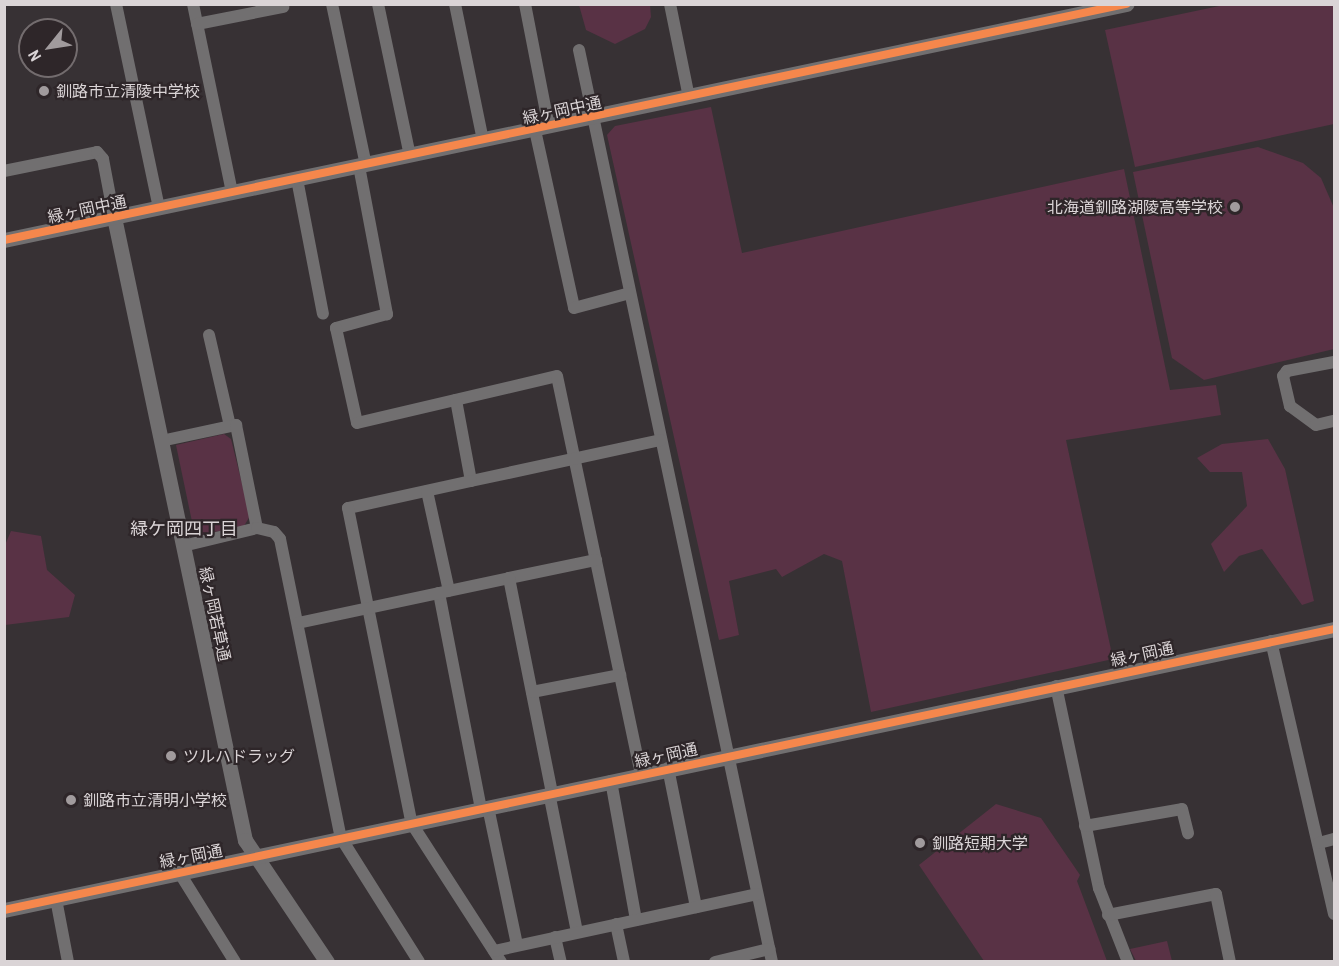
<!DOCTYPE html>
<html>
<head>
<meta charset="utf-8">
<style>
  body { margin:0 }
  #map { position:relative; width:1339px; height:966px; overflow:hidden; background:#373134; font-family:"Archivo Narrow","Noto Sans JP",sans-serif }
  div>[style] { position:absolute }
  .green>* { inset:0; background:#593245 }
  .minor>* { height:12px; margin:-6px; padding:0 6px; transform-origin:6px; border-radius:6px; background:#716f70 }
  .tertiary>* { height:15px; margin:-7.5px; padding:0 7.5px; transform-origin:7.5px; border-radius:7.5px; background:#716f70 }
  .cycleway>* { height:8px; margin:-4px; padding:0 4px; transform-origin:4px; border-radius:4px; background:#f5874c }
  .dots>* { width:16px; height:16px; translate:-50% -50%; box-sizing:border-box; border:3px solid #2e2629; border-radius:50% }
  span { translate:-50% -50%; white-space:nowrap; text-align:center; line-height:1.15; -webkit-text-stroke:4.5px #2e2629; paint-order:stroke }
  .poi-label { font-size:16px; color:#dad4d6 }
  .left { translate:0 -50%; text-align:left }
  .right { translate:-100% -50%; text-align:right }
  .street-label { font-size:16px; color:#dad4d6 }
  .neighbourhood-label { font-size:18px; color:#dad4d6 }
  .frame { position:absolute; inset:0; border:6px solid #dad4d6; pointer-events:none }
  .north { position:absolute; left:18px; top:18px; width:60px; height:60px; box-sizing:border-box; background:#2e2629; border:2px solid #736c6e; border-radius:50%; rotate:240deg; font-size:16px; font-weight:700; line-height:24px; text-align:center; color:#dad4d6 }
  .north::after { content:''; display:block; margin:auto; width:21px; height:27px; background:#a19b9d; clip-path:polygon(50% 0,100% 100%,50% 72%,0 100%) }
</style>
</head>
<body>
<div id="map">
  <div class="green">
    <i style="clip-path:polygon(579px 5px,650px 5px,651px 17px,645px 29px,615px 44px,586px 30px)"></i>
    <i style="clip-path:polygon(1224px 5px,1334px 5px,1334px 124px,1135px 167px,1105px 30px)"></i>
    <i style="clip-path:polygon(711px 107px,742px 253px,1124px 169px,1170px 390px,1216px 385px,1221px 415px,1066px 440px,1113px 659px,871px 712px,842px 561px,824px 554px,782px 577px,776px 569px,729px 581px,739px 635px,719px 640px,607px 135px,615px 126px)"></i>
    <i style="clip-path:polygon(1258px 147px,1303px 163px,1321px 178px,1334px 208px,1334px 349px,1204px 380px,1172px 358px,1133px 172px)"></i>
    <i style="clip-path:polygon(224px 434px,231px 439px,250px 516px,244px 526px,195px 536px,176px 445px)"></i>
    <i style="clip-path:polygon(1268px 439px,1285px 469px,1314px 601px,1302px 605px,1262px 549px,1239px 556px,1224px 572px,1211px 544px,1247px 506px,1242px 472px,1210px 472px,1197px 458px,1222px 444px)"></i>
    <i style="clip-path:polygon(11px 531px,41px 536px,47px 570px,75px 595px,69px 617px,5px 625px,5px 545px)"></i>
    <i style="clip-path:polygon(996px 804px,1041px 818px,1080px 875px,1077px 881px,1107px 961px,984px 961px,919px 865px)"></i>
    <i style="clip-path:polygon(1167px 941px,1172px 961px,1136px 961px,1130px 949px)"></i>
  </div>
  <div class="minor">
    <i style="left:116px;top:4px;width:208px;rotate:78.1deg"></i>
    <i style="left:193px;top:4px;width:193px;rotate:78.3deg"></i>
    <i style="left:332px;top:4px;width:165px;rotate:78.1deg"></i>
    <i style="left:378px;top:4px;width:155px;rotate:78.1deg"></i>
    <i style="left:455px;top:4px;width:139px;rotate:78.4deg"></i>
    <i style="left:525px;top:4px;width:125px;rotate:79deg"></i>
    <i style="left:670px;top:4px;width:95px;rotate:78.5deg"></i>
    <i style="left:197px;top:24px;width:88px;rotate:-11.2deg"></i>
    <i style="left:579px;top:50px;width:932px;rotate:78.05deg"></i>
    <i style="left:535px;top:130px;width:182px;rotate:77.6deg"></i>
    <i style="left:574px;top:308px;width:58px;rotate:-15deg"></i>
    <i style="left:359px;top:166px;width:151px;rotate:79.3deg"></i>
    <i style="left:387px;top:314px;width:53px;rotate:164.6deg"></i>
    <i style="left:336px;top:328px;width:97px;rotate:77.5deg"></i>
    <i style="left:357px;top:423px;width:205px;rotate:-13.2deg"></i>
    <i style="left:557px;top:376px;width:407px;rotate:78.1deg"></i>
    <i style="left:4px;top:171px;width:95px;rotate:-11.5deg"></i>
    <i style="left:97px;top:152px;width:9px;rotate:49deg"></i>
    <i style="left:103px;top:159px;width:59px;rotate:79.3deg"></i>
    <i style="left:297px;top:179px;width:137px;rotate:79.1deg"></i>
    <i style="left:209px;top:335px;width:93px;rotate:77deg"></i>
    <i style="left:1334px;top:362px;width:48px;rotate:169.2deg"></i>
    <i style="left:1287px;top:371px;width:6px;rotate:129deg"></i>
    <i style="left:1283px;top:376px;width:31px;rotate:77deg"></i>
    <i style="left:1290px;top:406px;width:32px;rotate:36deg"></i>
    <i style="left:1316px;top:425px;width:18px;rotate:-13deg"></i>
    <i style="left:456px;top:400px;width:82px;rotate:79.5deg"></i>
    <i style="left:471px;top:481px;width:194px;rotate:-12.2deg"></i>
    <i style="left:161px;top:441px;width:77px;rotate:-12deg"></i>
    <i style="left:236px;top:425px;width:105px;rotate:78.5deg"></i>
    <i style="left:471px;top:481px;width:126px;rotate:167.6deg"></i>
    <i style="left:348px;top:508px;width:322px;rotate:78.6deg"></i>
    <i style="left:412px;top:824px;width:164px;rotate:57.2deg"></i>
    <i style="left:427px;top:491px;width:102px;rotate:77.6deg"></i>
    <i style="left:183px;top:546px;width:76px;rotate:-13.7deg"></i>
    <i style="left:257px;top:528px;width:17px;rotate:13deg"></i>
    <i style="left:274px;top:532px;width:9px;rotate:49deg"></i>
    <i style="left:280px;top:539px;width:305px;rotate:78.5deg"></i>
    <i style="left:341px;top:838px;width:146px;rotate:57.8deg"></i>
    <i style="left:509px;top:578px;width:89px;rotate:-11.7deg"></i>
    <i style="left:439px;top:593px;width:220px;rotate:79deg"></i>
    <i style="left:298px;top:623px;width:216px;rotate:-12deg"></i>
    <i style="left:509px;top:578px;width:219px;rotate:78.7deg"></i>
    <i style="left:1271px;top:641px;width:280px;rotate:77deg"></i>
    <i style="left:1056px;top:686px;width:207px;rotate:78deg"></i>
    <i style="left:1099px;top:888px;width:79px;rotate:68.6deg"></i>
    <i style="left:532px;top:692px;width:90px;rotate:-10.9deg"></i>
    <i style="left:668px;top:768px;width:142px;rotate:78.6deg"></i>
    <i style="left:611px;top:781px;width:141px;rotate:79.8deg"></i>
    <i style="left:549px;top:793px;width:142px;rotate:78.6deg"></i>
    <i style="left:488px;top:807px;width:141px;rotate:78.1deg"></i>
    <i style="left:1085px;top:826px;width:98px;rotate:-9.9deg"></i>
    <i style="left:1182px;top:809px;width:25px;rotate:76deg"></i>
    <i style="left:1319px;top:843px;width:16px;rotate:-15deg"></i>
    <i style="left:179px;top:872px;width:106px;rotate:58.1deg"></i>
    <i style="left:56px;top:899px;width:64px;rotate:79.2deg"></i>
    <i style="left:1108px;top:915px;width:110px;rotate:-11deg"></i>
    <i style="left:1216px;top:894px;width:69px;rotate:78.4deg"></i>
    <i style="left:616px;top:924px;width:39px;rotate:78deg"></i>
    <i style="left:555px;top:937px;width:26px;rotate:77deg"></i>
    <i style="left:494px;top:951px;width:269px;rotate:-12.2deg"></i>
    <i style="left:715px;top:962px;width:56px;rotate:-13.5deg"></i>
  </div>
  <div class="tertiary">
    <i style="left:114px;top:217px;width:637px;rotate:78.13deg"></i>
    <i style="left:245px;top:840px;width:147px;rotate:56.1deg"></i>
    <i style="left:4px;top:240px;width:1147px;rotate:-11.88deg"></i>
    <i style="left:4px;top:910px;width:1359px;rotate:-11.93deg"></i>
  </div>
  <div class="cycleway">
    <i style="left:4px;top:240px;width:1147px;rotate:-11.88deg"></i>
    <i style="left:4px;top:910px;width:1359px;rotate:-11.93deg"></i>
  </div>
  <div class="dots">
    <i style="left:44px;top:91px;background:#a19b9d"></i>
    <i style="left:1235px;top:207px;background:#a19b9d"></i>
    <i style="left:171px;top:756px;background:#a19b9d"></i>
    <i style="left:71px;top:800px;background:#a19b9d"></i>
    <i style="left:920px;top:843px;background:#a19b9d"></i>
  </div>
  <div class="poi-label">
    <span class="left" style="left:56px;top:91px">釧路市立清陵中学校</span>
    <span class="right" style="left:1223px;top:207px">北海道釧路湖陵高等学校</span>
    <span class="left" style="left:183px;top:756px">ツルハドラッグ</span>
    <span class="left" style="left:83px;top:800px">釧路市立清明小学校</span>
    <span class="left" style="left:932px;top:843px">釧路短期大学</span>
  </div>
  <div class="street-label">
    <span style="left:562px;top:110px;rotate:-12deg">緑ヶ岡中通</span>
    <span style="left:87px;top:209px;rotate:-12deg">緑ヶ岡中通</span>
    <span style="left:215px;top:614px;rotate:78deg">緑ヶ岡若草通</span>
    <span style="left:1142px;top:654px;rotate:-12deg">緑ヶ岡通</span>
    <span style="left:666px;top:755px;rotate:-12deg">緑ヶ岡通</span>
    <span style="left:191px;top:856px;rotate:-11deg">緑ヶ岡通</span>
  </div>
  <div class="neighbourhood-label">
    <span style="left:184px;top:529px">緑ケ岡四丁目</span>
  </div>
  <div class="frame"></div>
  <div class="north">N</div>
</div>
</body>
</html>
